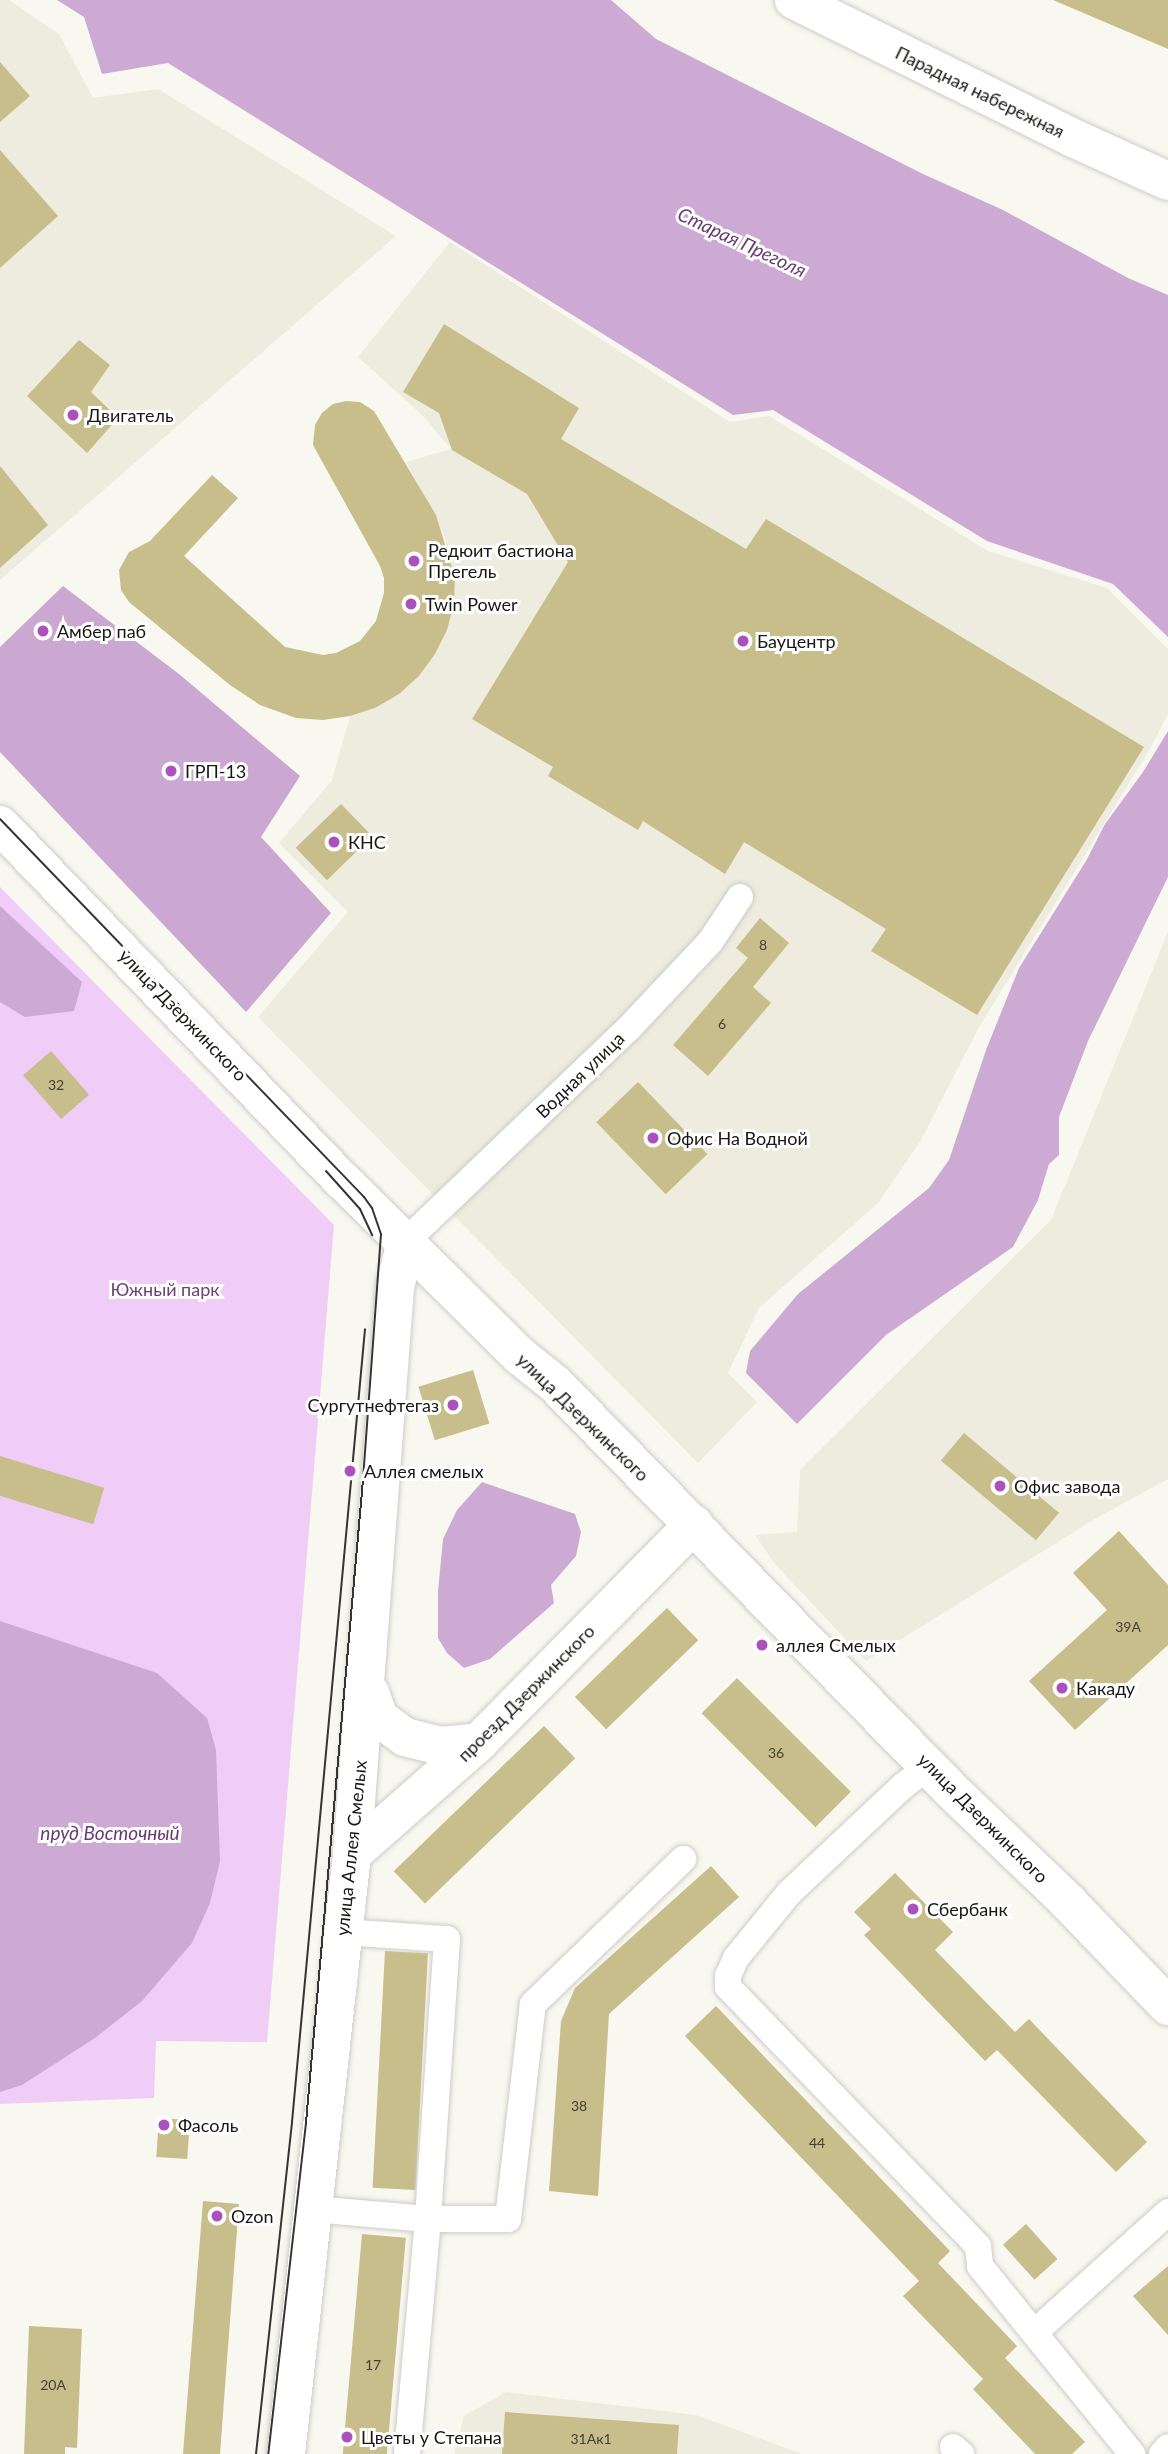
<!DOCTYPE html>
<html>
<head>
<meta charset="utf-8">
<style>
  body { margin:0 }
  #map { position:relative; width:1168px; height:2454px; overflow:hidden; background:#f8f7f0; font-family:Lato,sans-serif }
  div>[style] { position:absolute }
  .built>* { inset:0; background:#eeecde }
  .green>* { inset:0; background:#f0cdf7 }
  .forest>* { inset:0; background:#cba8d2 }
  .water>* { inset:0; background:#cdaad4 }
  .building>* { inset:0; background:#c7be8b; transform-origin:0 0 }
  .roads { filter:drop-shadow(0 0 2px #cdccc6) drop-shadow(0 0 2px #cdccc6) }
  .street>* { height:26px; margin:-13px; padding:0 13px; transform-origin:13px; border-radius:13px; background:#fff }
  .secondary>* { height:38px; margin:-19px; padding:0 19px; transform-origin:19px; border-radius:19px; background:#fff }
  .primary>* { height:38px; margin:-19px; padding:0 19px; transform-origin:19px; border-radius:19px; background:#fff }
  .tram>* { height:2px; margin:-1px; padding:0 1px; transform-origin:1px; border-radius:1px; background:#353531 }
  .dots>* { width:19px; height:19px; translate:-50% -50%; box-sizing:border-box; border:4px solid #fff; border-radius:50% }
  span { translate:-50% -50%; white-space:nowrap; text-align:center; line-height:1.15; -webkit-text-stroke:6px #fff; paint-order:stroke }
  .number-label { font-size:14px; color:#434132 }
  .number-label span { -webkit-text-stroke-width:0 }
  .street-label { font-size:18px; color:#171714 }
  .poi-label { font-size:18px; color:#171714 }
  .left { translate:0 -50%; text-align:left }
  .right { translate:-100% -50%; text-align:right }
  .park-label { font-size:18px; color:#6d4076 }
  .water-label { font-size:19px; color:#673b71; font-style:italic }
</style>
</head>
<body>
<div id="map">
  <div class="built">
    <i style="clip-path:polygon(0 0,9px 0,59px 34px,93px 98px,158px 89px,396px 236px,0 580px)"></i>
    <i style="clip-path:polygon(450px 242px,730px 422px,769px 416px,988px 551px,1107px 588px,1168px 649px,1168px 714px,1147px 754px,979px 1027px,921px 1140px,879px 1202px,759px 1308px,728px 1373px,757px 1402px,698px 1463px,258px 1017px,348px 912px,279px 843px,332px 780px,350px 716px,375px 708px,419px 676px,435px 654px,447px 630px,454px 604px,455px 577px,444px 535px,406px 462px,451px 449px,422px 415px,358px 357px)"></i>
    <i style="clip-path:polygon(1168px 932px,1168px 1479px,1098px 1517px,866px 1661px,775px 1564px,755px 1535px,797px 1532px,800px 1470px,1051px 1220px)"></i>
    <i style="clip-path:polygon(506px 2392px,696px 2415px,802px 2454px,454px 2454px,464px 2416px)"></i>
  </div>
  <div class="green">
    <i style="clip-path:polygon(0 887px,334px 1225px,267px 2042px,156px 2041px,154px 2098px,0 2104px)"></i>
  </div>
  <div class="forest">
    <i style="clip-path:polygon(63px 586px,179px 674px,300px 776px,261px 837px,331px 913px,246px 1012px,0 752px,0 647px)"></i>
  </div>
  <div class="water">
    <i style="clip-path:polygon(57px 0,611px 0,656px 39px,923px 174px,1003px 210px,1128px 278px,1168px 295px,1168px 637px,1113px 584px,987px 541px,773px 410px,733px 415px,168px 63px,102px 74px,84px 17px)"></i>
    <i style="clip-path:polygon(1168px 731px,1168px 877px,1088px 1041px,1059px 1117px,1059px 1155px,1049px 1164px,1038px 1200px,1013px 1247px,886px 1335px,797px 1424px,746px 1373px,750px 1351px,798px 1294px,929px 1188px,949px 1160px,986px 1050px,1019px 968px,1086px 861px,1105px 824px,1143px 772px)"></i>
    <i style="clip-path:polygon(0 906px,82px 982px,74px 1011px,25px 1017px,0 1002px)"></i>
    <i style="clip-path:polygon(482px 1482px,575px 1514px,581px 1532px,576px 1556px,551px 1585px,554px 1603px,490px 1659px,464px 1668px,447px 1653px,438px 1638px,438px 1591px,443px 1539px,457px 1510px)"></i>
    <i style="clip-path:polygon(0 1621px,157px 1673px,207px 1718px,216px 1750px,220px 1861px,210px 1903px,192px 1943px,142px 2001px,95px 2038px,22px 2085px,0 2092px)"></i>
  </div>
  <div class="building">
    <i style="clip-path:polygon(1053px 0,1168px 0,1168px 49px)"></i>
    <i style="clip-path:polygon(0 62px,30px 96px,0 122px)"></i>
    <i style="clip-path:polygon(0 150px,58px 216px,0 268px)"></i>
    <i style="clip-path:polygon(444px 324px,579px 408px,561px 439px,746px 549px,766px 519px,1144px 747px,977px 1015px,871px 951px,886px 929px,744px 842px,725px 874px,643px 821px,638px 830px,548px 776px,553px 767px,472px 719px,568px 562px,527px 494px,452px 450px,439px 413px,403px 392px)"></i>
    <i style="clip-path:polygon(79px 340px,110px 365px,91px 392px,118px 418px,87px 453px,27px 396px)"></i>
    <i style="clip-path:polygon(346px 401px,360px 402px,374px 411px,436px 515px,455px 577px,454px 604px,447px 630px,435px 654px,419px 676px,399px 694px,375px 708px,350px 716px,323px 720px,296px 718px,260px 705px,230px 685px,129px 602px,121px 590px,119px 570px,129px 552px,150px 541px,212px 475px,238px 498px,184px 556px,285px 647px,323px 655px,336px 653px,360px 641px,376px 621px,384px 593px,384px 578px,380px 566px,313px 445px,315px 425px,322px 413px,333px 404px)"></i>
    <i style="clip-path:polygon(0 466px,48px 525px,0 568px)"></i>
    <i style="left:341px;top:804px;width:45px;height:63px;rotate:46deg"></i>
    <i style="clip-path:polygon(760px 918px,789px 943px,753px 987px,771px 1003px,708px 1076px,673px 1045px,748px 958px,736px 948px)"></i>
    <i style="left:51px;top:1051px;width:58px;height:37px;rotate:49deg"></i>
    <i style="left:638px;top:1082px;width:100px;height:58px;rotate:46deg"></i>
    <i style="left:473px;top:1370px;width:56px;height:57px;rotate:73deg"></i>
    <i style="left:964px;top:1433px;width:124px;height:36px;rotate:40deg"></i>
    <i style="left:0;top:1456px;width:109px;height:38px;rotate:17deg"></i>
    <i style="clip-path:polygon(1119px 1531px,1168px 1585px,1168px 1645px,1075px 1730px,1029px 1681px,1107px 1610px,1073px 1573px)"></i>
    <i style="left:667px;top:1608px;width:45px;height:128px;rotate:46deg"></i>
    <i style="left:737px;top:1678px;width:161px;height:50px;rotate:45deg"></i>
    <i style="left:544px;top:1726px;width:45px;height:209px;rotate:46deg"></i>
    <i style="clip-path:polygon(711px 1866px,739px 1897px,609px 2014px,598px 2196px,549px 2191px,561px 2021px,575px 1988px)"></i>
    <i style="clip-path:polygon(895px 1873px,953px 1932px,935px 1950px,1015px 2032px,1029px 2019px,1147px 2142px,1116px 2172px,997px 2050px,985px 2061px,864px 1935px,871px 1929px,854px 1912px)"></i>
    <i style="left:385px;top:1951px;width:43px;height:237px;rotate:3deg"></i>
    <i style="clip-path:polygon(716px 2006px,950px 2251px,938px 2263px,1017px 2346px,1005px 2358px,1085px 2442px,1072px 2454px,1035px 2454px,973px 2389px,983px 2379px,903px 2296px,919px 2281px,685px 2036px)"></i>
    <i style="left:159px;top:2118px;width:31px;height:39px;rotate:4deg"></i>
    <i style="clip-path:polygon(203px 2201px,239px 2204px,227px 2360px,220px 2454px,183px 2454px)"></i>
    <i style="left:1026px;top:2224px;width:47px;height:31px;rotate:48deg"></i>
    <i style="left:362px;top:2234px;width:44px;height:221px;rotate:5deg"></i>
    <i style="clip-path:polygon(1168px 2266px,1168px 2335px,1133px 2296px)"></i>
    <i style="clip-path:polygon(29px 2326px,82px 2329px,77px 2448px,65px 2447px,65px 2454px,24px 2454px)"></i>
    <i style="clip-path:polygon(505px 2412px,679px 2425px,677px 2454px,502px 2454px)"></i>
  </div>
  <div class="roads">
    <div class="street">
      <i style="left:406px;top:1241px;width:307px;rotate:-43.7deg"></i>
      <i style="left:628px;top:1029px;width:120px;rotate:-46.7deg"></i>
      <i style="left:710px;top:942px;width:54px;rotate:-56.3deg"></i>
      <i style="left:930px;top:1765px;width:33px;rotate:142deg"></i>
      <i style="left:904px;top:1785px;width:158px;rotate:136.8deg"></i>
      <i style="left:789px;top:1893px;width:84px;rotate:129.2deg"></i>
      <i style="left:736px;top:1958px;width:20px;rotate:114deg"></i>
      <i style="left:728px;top:1976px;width:11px;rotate:90deg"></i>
      <i style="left:728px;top:1987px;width:360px;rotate:46deg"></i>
      <i style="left:978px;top:2246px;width:20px;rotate:84deg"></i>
      <i style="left:980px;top:2266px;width:242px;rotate:51deg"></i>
      <i style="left:343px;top:1932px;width:104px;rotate:3.9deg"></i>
      <i style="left:447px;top:1939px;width:281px;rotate:93.9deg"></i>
      <i style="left:428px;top:2219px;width:236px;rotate:95.1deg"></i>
      <i style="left:313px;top:2209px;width:115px;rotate:5deg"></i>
      <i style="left:428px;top:2219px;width:80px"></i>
      <i style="left:508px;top:2219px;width:216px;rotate:-83.4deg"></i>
      <i style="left:533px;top:2004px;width:209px;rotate:-44deg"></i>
      <i style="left:1036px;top:2331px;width:178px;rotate:-42deg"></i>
      <i style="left:953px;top:2447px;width:11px;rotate:41deg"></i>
      <i style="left:1162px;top:2454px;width:9px;rotate:-49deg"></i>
    </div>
    <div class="secondary">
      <i style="left:794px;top:0;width:311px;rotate:26.3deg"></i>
      <i style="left:1073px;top:138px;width:104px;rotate:24.4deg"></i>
      <i style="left:365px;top:1693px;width:5px"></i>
      <i style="left:370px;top:1693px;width:27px;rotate:70deg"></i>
      <i style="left:379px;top:1718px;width:32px;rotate:36deg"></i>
      <i style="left:405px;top:1737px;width:37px;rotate:14deg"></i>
      <i style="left:441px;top:1746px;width:38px;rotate:-6deg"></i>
      <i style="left:352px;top:1854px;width:169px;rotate:-41.4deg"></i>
      <i style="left:479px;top:1742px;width:306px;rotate:-45.4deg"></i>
      <i style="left:286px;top:2454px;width:604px;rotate:-83.72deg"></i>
      <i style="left:352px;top:1854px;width:569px;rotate:-85.66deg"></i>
      <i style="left:395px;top:1287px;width:47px;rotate:-76.6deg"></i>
    </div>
    <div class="primary">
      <i style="left:0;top:825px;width:493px;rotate:46.1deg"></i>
      <i style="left:342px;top:1180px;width:250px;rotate:44.7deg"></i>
      <i style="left:520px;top:1356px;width:45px;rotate:38.7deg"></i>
      <i style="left:555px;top:1384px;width:567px;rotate:45.71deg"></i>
      <i style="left:951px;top:1790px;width:161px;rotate:43.7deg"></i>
      <i style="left:1067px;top:1901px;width:146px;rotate:46.1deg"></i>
    </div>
  </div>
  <div class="tram">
    <i style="left:0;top:819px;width:525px;rotate:46.08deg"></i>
    <i style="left:364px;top:1197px;width:14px;rotate:54deg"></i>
    <i style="left:372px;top:1208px;width:28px;rotate:71deg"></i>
    <i style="left:381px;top:1234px;width:247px;rotate:94.2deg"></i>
    <i style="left:363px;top:1480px;width:646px;rotate:95.07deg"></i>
    <i style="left:306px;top:2123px;width:333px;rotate:96.5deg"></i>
    <i style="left:326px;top:1171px;width:51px;rotate:48.2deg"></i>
    <i style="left:360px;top:1209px;width:29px;rotate:65deg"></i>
    <i style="left:256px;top:2454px;width:334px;rotate:-83.8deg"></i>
    <i style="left:292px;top:2122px;width:796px;rotate:-84.74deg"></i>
  </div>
  <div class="dots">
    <i style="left:73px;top:415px;background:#ab51be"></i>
    <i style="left:414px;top:561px;background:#ab51be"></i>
    <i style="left:411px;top:604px;background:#ab51be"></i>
    <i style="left:43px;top:631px;background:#ab51be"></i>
    <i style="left:743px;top:641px;background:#ab51be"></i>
    <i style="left:171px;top:771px;background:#ab51be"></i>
    <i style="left:334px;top:842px;background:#ab51be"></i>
    <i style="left:653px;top:1138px;background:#ab51be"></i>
    <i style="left:453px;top:1405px;background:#ab51be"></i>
    <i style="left:350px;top:1471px;background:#ab51be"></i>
    <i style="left:1000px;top:1486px;background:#ab51be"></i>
    <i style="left:762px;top:1645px;background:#ab51be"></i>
    <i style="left:1062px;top:1688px;background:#ab51be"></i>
    <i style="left:913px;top:1909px;background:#ab51be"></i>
    <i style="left:164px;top:2125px;background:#ab51be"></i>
    <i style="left:217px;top:2216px;background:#ab51be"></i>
    <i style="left:347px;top:2437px;background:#ab51be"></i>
  </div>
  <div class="number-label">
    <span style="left:763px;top:945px">8</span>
    <span style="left:722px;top:1024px">6</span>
    <span style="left:56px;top:1085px">32</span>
    <span style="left:1128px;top:1627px">39А</span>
    <span style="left:776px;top:1753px">36</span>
    <span style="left:579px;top:2106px">38</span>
    <span style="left:817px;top:2143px">44</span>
    <span style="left:373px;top:2365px">17</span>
    <span style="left:53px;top:2385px">20А</span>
    <span style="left:591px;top:2439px">31Ак1</span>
  </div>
  <div class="street-label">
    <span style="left:980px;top:92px;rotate:26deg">Парадная набережная</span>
    <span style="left:183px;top:1015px;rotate:46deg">улица Дзержинского</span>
    <span style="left:580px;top:1075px;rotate:-44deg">Водная улица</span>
    <span style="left:583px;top:1417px;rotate:44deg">улица Дзержинского</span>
    <span style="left:526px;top:1693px;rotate:-45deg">проезд Дзержинского</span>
    <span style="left:983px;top:1818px;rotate:45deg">улица Дзержинского</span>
    <span style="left:351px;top:1848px;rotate:-84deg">улица Аллея Смелых</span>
  </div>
  <div class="poi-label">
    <span class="left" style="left:87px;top:415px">Двигатель</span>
    <span class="left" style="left:428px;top:561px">Редюит бастиона<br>Прегель</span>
    <span class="left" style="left:425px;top:604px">Twin Power</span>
    <span class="left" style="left:57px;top:631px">Амбер паб</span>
    <span class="left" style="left:757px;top:641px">Бауцентр</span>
    <span class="left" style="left:185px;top:771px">ГРП-13</span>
    <span class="left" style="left:348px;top:842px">КНС</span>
    <span class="left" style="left:667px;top:1138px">Офис На Водной</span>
    <span class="right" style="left:439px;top:1405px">Сургутнефтегаз</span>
    <span class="left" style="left:364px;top:1471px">Аллея смелых</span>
    <span class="left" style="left:1014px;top:1486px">Офис завода</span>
    <span class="left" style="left:776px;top:1645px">аллея Смелых</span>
    <span class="left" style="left:1076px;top:1688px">Какаду</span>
    <span class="left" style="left:927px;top:1909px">Сбербанк</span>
    <span class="left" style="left:178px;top:2125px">Фасоль</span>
    <span class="left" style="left:231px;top:2216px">Ozon</span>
    <span class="left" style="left:361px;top:2437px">Цветы у Степана</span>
  </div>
  <div class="park-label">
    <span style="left:165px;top:1289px">Южный парк</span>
  </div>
  <div class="water-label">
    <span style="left:742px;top:242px;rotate:25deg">Старая Преголя</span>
    <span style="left:110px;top:1833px">пруд Восточный</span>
  </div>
</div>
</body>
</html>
